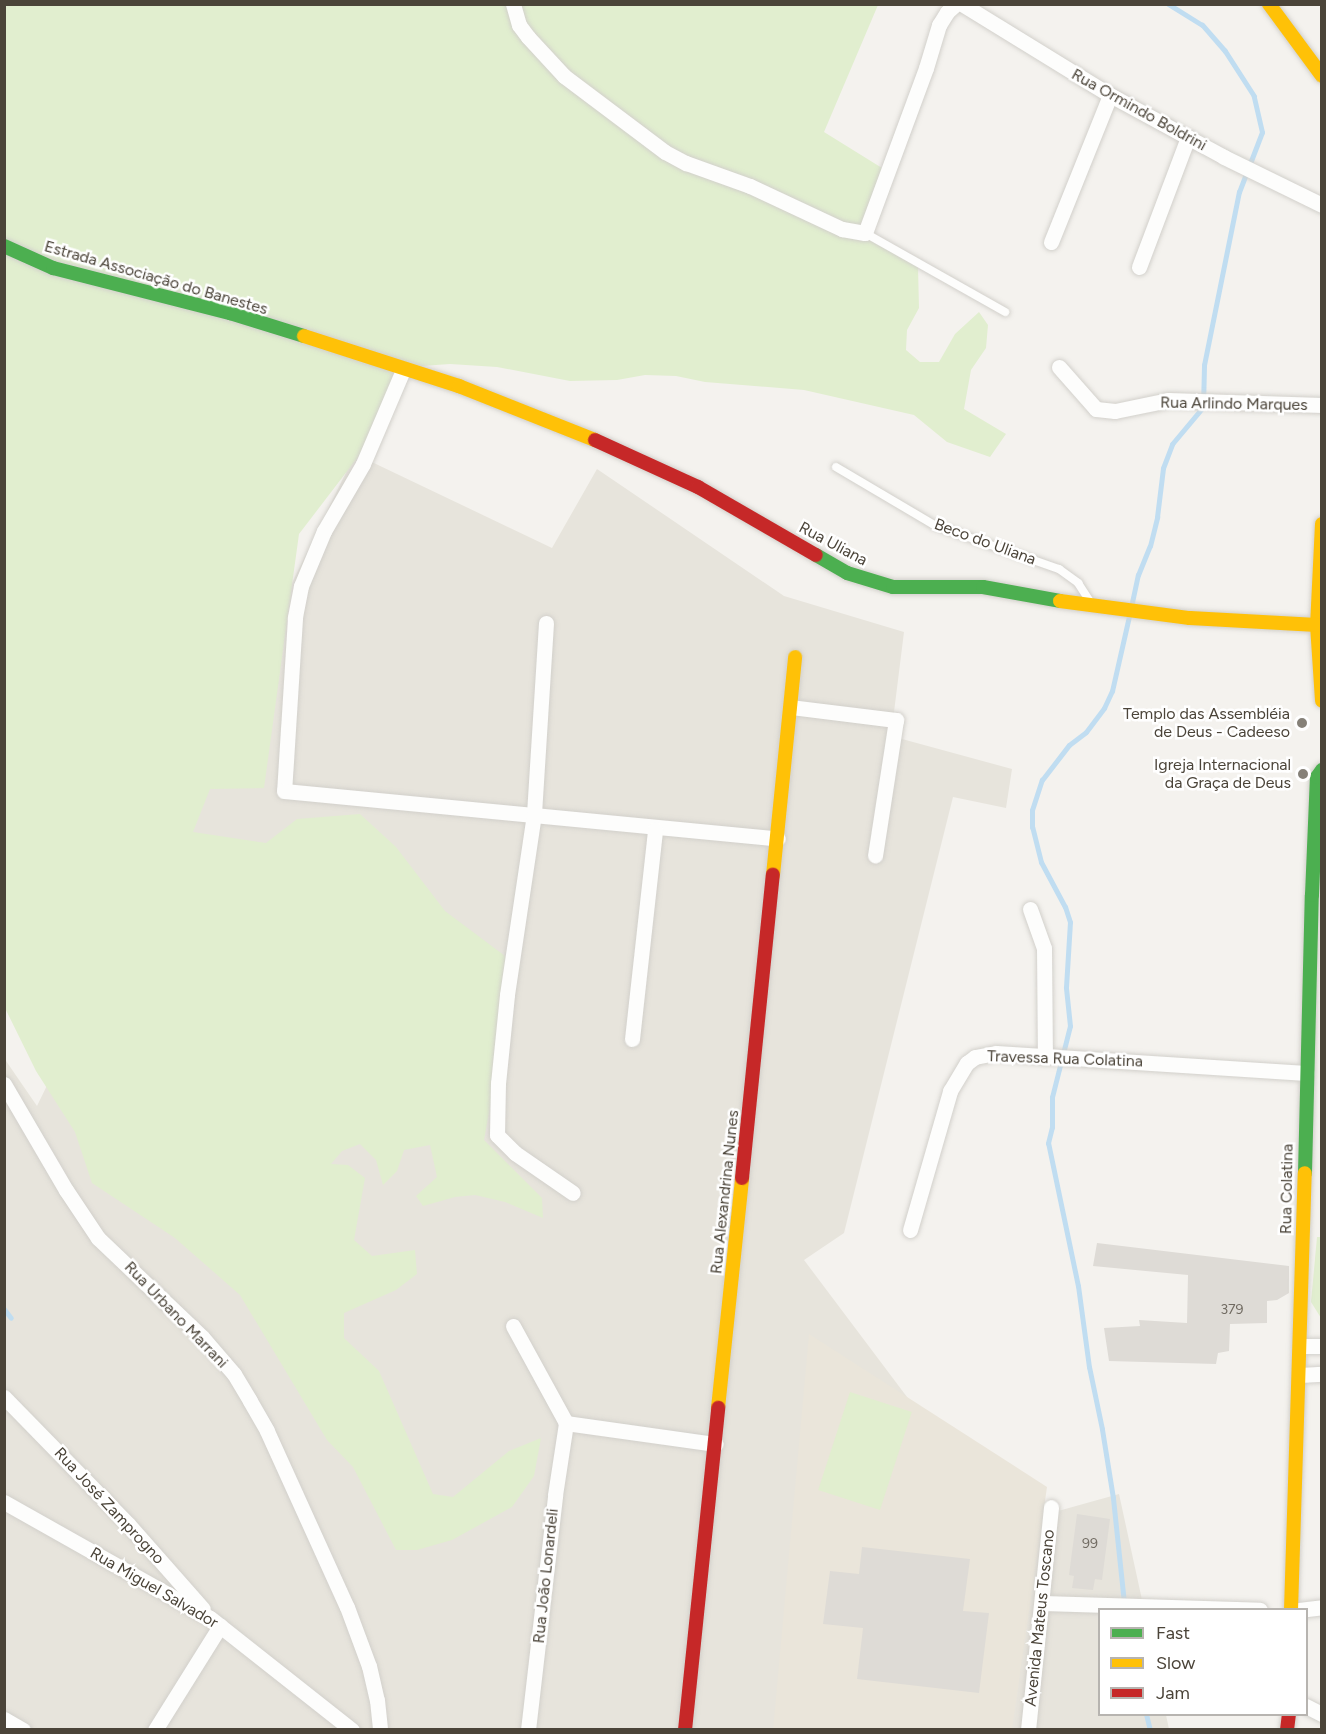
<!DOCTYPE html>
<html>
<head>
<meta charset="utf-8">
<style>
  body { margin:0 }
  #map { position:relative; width:1326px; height:1734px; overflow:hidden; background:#f4f2ee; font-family:Figtree,sans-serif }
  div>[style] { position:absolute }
  .residential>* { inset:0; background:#e7e4dc }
  .education>* { inset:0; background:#eae5da }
  .green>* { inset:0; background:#e1eecf; transform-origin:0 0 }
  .stream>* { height:5px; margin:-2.5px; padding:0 2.5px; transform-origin:2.5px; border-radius:2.5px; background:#c0ddf1 }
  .building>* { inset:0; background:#dedbd6 }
  .roads { filter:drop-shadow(0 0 2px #d2d0cb) drop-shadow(0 0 2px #d2d0cb) }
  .lane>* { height:8px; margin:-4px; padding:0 4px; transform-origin:4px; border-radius:4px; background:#fdfdfc }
  .street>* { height:15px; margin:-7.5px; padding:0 7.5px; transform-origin:7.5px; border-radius:7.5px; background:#fdfdfc }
  .fast>* { height:14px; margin:-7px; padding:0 7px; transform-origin:7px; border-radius:7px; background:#4caf50 }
  .slow>* { height:14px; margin:-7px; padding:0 7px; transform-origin:7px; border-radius:7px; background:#ffc107 }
  .jam>* { height:14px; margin:-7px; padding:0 7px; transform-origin:7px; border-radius:7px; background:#c62828 }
  .dots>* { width:16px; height:16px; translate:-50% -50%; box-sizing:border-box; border:3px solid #fff; border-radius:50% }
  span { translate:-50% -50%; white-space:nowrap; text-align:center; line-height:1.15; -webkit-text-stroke:5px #fff; paint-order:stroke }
  .number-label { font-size:14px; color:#706a61 }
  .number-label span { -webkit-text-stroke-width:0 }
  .street-label { font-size:16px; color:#4b4439 }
  .poi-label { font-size:16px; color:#4b4439 }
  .right { translate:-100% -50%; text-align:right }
  .frame { position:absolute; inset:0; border:6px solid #4b4439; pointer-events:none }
  .legend { position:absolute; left:1098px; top:1608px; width:210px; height:108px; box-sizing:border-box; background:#fff; border:2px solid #b7b4b0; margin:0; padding:8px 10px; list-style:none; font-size:18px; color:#4b4439 }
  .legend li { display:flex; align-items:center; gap:12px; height:30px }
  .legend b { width:30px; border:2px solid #b7b4b0 }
</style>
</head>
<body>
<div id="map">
  <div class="residential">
    <i style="clip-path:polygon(355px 454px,552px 548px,597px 469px,784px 596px,904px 632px,891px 736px,1012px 769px,1006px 808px,953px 797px,844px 1233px,804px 1260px,1004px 1526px,1119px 1494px,1144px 1609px,1100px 1610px,1100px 1714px,1166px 1715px,1169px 1729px,5px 1729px,4px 1058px,37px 1106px)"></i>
  </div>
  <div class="education">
    <i style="clip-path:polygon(809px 1334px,1047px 1487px,1012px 1729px,773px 1730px)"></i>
  </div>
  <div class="green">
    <i style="clip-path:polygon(5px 5px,878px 5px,824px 132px,882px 168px,872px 228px,873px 238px,918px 267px,919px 308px,907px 330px,906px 350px,920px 362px,939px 362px,955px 334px,979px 312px,988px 325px,986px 348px,971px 370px,964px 409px,1006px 434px,990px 457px,947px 442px,914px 415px,804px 390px,705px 382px,676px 376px,645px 375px,617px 380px,570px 381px,497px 367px,450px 364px,422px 366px,403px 380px,384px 423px,299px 534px,264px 788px,210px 789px,193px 832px,266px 843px,297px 819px,360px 814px,396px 847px,445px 911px,509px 959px,496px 1075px,484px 1140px,542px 1198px,543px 1218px,505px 1202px,475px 1195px,455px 1197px,423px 1206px,416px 1196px,437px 1177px,430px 1145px,404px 1150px,397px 1171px,383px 1185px,376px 1160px,360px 1144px,342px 1151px,331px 1164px,348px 1165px,365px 1178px,354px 1240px,372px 1256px,415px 1250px,417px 1274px,396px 1290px,344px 1313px,344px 1338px,379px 1371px,433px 1494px,453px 1497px,509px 1451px,541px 1438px,534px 1476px,512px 1507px,452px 1540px,417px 1550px,396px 1550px,353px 1467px,327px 1440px,240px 1295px,175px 1238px,92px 1183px,75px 1132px,36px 1071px,5px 1008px)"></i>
    <i style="clip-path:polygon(1317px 1237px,1321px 1237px,1321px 1318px,1311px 1302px)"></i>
    <i style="left:850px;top:1392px;width:65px;height:103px;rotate:18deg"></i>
  </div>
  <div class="stream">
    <i style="left:1131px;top:607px;width:33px;rotate:-78deg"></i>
    <i style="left:1138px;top:575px;width:31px;rotate:-68deg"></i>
    <i style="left:1150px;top:546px;width:30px;rotate:-76deg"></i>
    <i style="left:1157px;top:517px;width:49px;rotate:-83deg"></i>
    <i style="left:1163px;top:468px;width:26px;rotate:-69deg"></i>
    <i style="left:1172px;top:444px;width:48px;rotate:-50deg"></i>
    <i style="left:1203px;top:407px;width:42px;rotate:-88.6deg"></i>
    <i style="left:1204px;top:365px;width:177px;rotate:-78.6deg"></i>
    <i style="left:1239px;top:192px;width:64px;rotate:-69deg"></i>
    <i style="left:1262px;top:132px;width:37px;rotate:-103deg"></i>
    <i style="left:1254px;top:96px;width:54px;rotate:-122.8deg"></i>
    <i style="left:1225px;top:51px;width:35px;rotate:-131deg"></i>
    <i style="left:1202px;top:25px;width:40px;rotate:-148deg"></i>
    <i style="left:4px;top:1309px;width:11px;rotate:52deg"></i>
    <i style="left:1124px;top:1603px;width:106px;rotate:-96deg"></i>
    <i style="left:1113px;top:1498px;width:70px;rotate:-99.1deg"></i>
    <i style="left:1102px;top:1429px;width:63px;rotate:-101.8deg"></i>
    <i style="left:1089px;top:1367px;width:82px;rotate:-97.7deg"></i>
    <i style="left:1078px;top:1286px;width:146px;rotate:-101.8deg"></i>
    <i style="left:1048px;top:1143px;width:16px;rotate:-76deg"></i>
    <i style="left:1052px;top:1127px;width:30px;rotate:-90deg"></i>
    <i style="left:1052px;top:1097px;width:73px;rotate:-75.8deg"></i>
    <i style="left:1070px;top:1026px;width:39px;rotate:-96deg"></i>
    <i style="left:1066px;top:987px;width:65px;rotate:-86.5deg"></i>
    <i style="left:1070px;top:922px;width:16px;rotate:-108deg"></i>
    <i style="left:1065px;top:907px;width:51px;rotate:-118.1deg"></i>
    <i style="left:1041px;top:862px;width:36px;rotate:-104deg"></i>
    <i style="left:1032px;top:827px;width:17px;rotate:-90deg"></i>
    <i style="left:1032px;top:810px;width:32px;rotate:-72deg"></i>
    <i style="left:1042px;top:780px;width:44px;rotate:-52.4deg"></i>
    <i style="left:1069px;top:745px;width:21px;rotate:-37deg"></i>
    <i style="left:1086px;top:732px;width:30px;rotate:-53deg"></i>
    <i style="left:1104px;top:708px;width:19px;rotate:-65deg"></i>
    <i style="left:1112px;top:691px;width:77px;rotate:-77.2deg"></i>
    <i style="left:1146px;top:1714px;width:16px;rotate:76deg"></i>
  </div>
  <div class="building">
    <i style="clip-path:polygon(1097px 1243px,1289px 1266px,1289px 1293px,1277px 1300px,1267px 1301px,1267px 1323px,1230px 1324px,1229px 1351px,1218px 1353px,1216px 1364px,1109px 1361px,1104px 1328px,1140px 1326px,1139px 1320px,1187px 1323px,1188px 1275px,1093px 1266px)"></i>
    <i style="clip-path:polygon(1077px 1514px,1110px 1519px,1102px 1580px,1095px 1579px,1093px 1590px,1072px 1588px,1074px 1576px,1069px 1575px)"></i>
    <i style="clip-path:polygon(862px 1547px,970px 1559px,963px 1611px,989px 1613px,979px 1693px,857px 1679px,863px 1628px,823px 1624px,830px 1571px,859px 1574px)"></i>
  </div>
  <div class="roads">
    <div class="lane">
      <i style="left:865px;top:233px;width:161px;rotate:29.4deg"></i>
      <i style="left:836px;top:467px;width:114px;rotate:30.6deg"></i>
      <i style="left:934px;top:525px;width:133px;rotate:19.4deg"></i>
      <i style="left:1059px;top:569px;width:24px;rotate:36deg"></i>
      <i style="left:1078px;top:583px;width:24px;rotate:57deg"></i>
    </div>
    <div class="street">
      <i style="left:513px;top:4px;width:22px;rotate:74deg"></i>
      <i style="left:519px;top:25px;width:15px;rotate:53deg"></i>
      <i style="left:528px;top:37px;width:53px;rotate:47.3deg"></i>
      <i style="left:564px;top:76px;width:126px;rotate:37deg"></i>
      <i style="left:665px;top:152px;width:24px;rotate:28deg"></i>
      <i style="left:686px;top:163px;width:68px;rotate:19.8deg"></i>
      <i style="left:750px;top:186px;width:102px;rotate:25.1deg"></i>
      <i style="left:842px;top:229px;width:23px;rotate:10deg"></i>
      <i style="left:865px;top:233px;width:176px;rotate:-69.7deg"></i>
      <i style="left:926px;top:68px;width:45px;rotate:-73.2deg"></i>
      <i style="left:939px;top:25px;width:15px;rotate:-58deg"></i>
      <i style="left:947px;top:12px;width:12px;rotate:-42deg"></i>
      <i style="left:962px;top:4px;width:174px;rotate:31.6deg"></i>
      <i style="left:1110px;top:95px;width:130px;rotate:28.5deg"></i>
      <i style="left:1224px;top:157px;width:109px;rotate:26.1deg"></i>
      <i style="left:1051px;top:242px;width:158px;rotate:-68.1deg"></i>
      <i style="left:1139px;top:267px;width:139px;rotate:-69.3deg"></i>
      <i style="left:1059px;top:367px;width:56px;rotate:48.6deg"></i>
      <i style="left:1096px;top:409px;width:19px;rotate:6deg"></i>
      <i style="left:1115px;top:411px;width:54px;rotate:-11.7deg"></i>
      <i style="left:1168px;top:400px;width:154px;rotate:1.9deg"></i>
      <i style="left:403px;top:370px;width:102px;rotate:113.1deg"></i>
      <i style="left:363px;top:464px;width:78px;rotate:120.2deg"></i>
      <i style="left:324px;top:531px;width:60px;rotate:112.7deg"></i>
      <i style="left:301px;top:586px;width:33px;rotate:101deg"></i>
      <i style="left:295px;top:618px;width:173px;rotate:93.6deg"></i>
      <i style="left:284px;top:791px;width:496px;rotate:5.5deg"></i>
      <i style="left:546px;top:623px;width:191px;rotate:93.6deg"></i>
      <i style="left:534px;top:814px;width:183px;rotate:98.5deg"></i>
      <i style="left:507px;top:995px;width:88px;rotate:95.8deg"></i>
      <i style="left:498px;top:1083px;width:52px;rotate:91.1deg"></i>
      <i style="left:497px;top:1135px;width:25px;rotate:45deg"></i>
      <i style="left:515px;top:1153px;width:70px;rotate:34.6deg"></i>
      <i style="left:791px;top:707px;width:106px;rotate:7.1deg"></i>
      <i style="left:896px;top:720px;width:137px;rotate:98.8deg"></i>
      <i style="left:1030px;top:909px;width:41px;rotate:70.3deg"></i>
      <i style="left:1044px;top:948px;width:109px;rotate:89.5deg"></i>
      <i style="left:632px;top:1039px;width:211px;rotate:-83.7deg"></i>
      <i style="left:4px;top:1084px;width:123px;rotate:59.7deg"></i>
      <i style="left:66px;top:1190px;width:58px;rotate:56.3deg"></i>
      <i style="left:98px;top:1238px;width:144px;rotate:43.6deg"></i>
      <i style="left:202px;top:1337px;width:49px;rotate:49.1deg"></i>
      <i style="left:234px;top:1374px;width:31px;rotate:59deg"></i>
      <i style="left:250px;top:1401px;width:34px;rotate:60deg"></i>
      <i style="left:267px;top:1431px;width:193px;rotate:65.6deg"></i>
      <i style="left:347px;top:1607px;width:63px;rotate:69.6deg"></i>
      <i style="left:369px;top:1666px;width:35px;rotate:77deg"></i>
      <i style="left:377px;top:1700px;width:30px;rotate:84deg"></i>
      <i style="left:910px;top:1230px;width:145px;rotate:-73.9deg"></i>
      <i style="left:950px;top:1091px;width:33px;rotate:-59deg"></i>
      <i style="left:967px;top:1063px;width:10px;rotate:-37deg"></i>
      <i style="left:975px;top:1057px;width:21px;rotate:-11deg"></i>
      <i style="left:996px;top:1053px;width:311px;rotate:3.7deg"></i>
      <i style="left:513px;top:1326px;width:111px;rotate:61.3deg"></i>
      <i style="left:566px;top:1423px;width:151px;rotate:8deg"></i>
      <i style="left:1301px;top:1346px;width:21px"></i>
      <i style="left:1300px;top:1375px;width:22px;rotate:-3deg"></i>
      <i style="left:4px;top:1397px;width:177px;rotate:45.7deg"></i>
      <i style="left:128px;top:1524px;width:113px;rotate:48.6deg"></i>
      <i style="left:4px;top:1502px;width:236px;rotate:29.4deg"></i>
      <i style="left:210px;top:1618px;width:181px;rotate:38.3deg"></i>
      <i style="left:1043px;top:1603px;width:217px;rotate:1.8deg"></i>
      <i style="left:1299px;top:1610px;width:23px;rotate:-7deg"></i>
      <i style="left:1306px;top:1706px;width:18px;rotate:27deg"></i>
      <i style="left:4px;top:1719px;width:22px;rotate:30deg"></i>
      <i style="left:155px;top:1730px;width:123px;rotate:-58deg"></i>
      <i style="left:528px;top:1730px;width:237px;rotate:-83.4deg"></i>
      <i style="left:555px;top:1495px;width:73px;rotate:-81.3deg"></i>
      <i style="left:1028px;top:1730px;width:224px;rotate:-84.1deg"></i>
    </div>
    <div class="fast">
      <i style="left:4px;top:246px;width:54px;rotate:24.2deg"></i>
      <i style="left:53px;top:268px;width:183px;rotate:14.3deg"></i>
      <i style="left:230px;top:313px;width:77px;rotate:17.3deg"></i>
      <i style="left:816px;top:555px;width:36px;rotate:30deg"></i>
      <i style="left:847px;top:573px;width:48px;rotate:16.9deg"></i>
      <i style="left:893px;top:587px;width:90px"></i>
      <i style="left:983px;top:587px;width:78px;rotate:10.3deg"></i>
      <i style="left:1305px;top:1173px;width:278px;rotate:-88.6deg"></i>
      <i style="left:1312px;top:895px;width:118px;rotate:-87.6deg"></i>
      <i style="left:1317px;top:777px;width:9px;rotate:-54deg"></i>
    </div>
    <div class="slow">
      <i style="left:1269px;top:4px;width:89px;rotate:53.6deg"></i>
      <i style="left:304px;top:336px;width:163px;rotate:17.9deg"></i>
      <i style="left:459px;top:386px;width:146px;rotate:21.7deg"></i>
      <i style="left:1322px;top:524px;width:101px;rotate:92.8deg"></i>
      <i style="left:1317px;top:625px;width:76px;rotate:86.2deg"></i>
      <i style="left:1060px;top:601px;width:131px;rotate:7.5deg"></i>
      <i style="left:1190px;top:618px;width:127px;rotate:3.2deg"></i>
      <i style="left:773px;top:875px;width:219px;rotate:-84.2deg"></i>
      <i style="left:718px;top:1408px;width:231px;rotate:-84deg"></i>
      <i style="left:1291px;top:1610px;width:437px;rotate:-88.2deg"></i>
    </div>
    <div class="jam">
      <i style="left:595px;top:440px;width:113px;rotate:24.5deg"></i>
      <i style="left:698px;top:487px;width:136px;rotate:30deg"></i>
      <i style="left:742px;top:1178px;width:305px;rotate:-84.2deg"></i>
      <i style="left:685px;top:1730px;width:324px;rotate:-84.1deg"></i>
      <i style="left:1287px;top:1730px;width:16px;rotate:-83deg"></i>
    </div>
  </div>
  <div class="dots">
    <i style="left:1302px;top:723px;background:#868178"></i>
    <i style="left:1303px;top:774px;background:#868178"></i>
  </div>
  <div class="number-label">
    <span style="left:1232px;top:1310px">379</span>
    <span style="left:1090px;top:1544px">99</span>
  </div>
  <div class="street-label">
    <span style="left:1139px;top:110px;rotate:29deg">Rua Ormindo Boldrini</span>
    <span style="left:156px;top:278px;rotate:16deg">Estrada Associação do Banestes</span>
    <span style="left:1234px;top:404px;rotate:1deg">Rua Arlindo Marques</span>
    <span style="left:985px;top:542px;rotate:20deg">Beco do Uliana</span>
    <span style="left:833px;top:544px;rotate:28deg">Rua Uliana</span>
    <span style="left:1065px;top:1059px;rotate:2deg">Travessa Rua Colatina</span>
    <span style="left:1287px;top:1189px;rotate:-89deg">Rua Colatina</span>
    <span style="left:725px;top:1192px;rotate:-84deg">Rua Alexandrina Nunes</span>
    <span style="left:176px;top:1315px;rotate:46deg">Rua Urbano Marrani</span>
    <span style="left:109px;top:1506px;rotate:47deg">Rua José Zamprogno</span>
    <span style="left:546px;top:1576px;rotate:-84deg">Rua João Lonardeli</span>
    <span style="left:154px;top:1588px;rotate:30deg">Rua Miguel Salvador</span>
    <span style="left:1040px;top:1618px;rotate:-84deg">Avenida Mateus Toscano</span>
  </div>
  <div class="poi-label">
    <span class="right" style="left:1290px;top:723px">Templo das Assembléia<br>de Deus - Cadeeso</span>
    <span class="right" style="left:1291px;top:774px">Igreja Internacional<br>da Graça de Deus</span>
  </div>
  <div class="frame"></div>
  <ul class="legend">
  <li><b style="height:8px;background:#4caf50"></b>Fast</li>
  <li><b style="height:8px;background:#ffc107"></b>Slow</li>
  <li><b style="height:8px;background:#c62828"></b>Jam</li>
  </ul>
</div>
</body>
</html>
